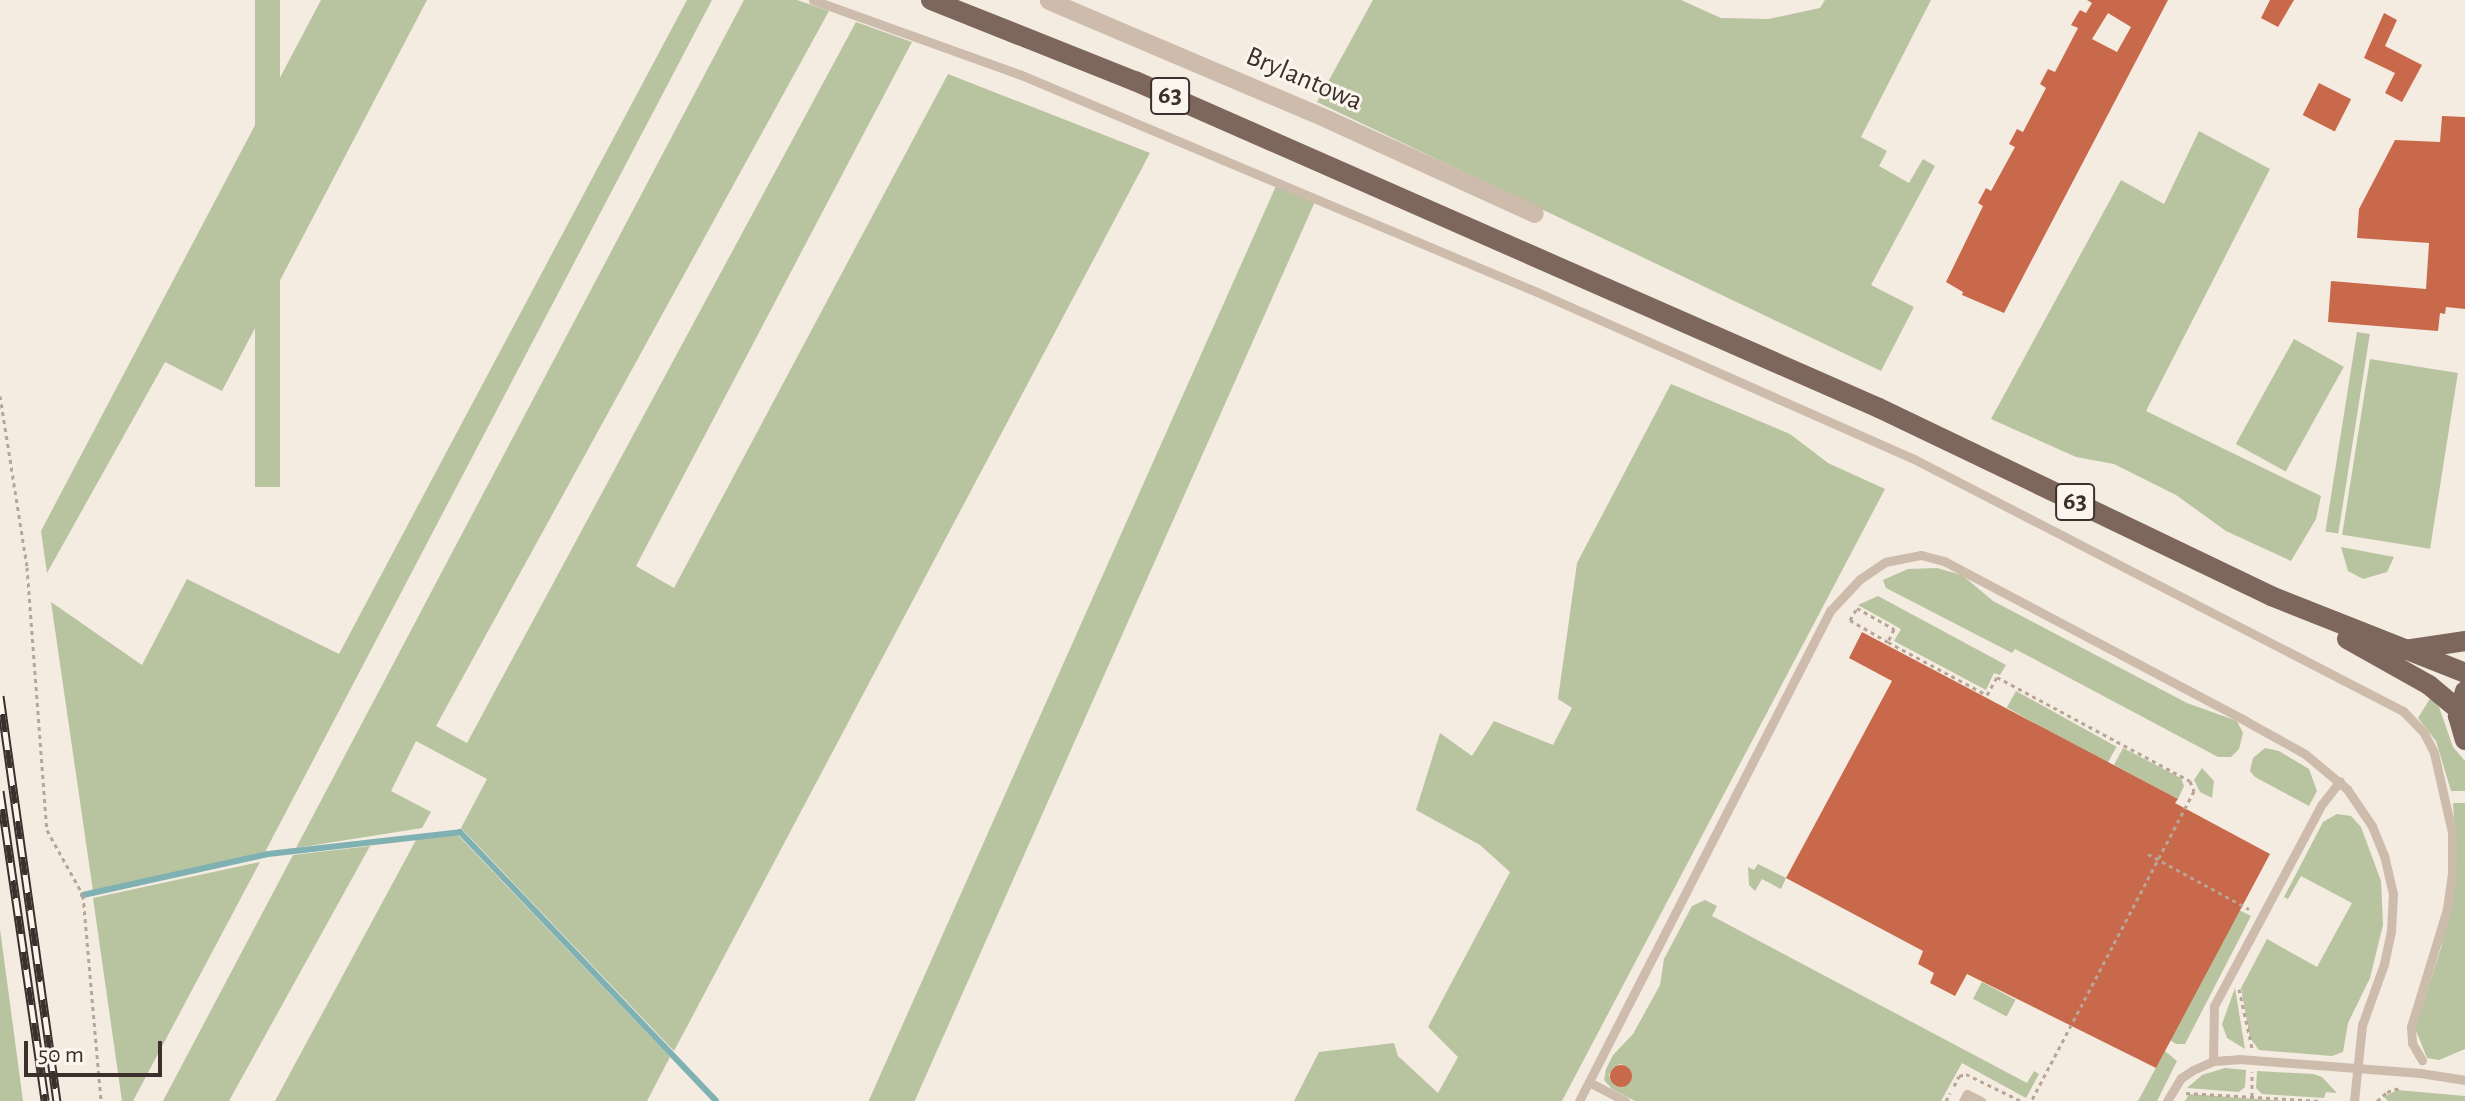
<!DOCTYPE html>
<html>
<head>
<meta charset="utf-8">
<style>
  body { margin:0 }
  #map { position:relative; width:2465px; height:1101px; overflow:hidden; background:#f4ebe1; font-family:"Alegreya Sans",sans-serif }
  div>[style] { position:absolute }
  .green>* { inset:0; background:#b8c4a0; transform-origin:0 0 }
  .stream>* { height:6px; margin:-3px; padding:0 3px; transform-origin:3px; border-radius:3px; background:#7fb0b2 }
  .building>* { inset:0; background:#c8694b; transform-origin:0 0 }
  .round { border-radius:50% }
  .path>* { height:3px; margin-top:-1.5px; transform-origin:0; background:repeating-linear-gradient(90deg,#b9a596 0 4px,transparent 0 8px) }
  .service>* { height:9px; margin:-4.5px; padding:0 4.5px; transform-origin:4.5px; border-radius:4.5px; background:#cdbbac }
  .minor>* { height:18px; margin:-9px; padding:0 9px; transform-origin:9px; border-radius:9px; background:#cdbbac }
  .primary>* { height:20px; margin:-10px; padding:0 10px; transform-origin:10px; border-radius:10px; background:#7d675c }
  .rail>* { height:9px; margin-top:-4.5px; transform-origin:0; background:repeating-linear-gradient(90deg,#fbf5ee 0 18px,#3b302b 0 36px); box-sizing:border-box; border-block:2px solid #3b302b }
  span { translate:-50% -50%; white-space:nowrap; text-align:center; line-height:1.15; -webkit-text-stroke:6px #fbf5ee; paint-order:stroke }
  .shield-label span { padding:2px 6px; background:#fbf5ee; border:2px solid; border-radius:6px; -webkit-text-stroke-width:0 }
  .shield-label { font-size:26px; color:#3b302b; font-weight:700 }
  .street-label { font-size:28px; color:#3b302b }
  .scale { position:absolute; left:24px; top:1041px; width:138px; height:36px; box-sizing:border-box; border:4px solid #3b302b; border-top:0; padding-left:10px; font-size:24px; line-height:28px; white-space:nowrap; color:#3b302b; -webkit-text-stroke:6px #fbf5ee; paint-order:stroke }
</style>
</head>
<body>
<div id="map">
  <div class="green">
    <i style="left:255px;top:0;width:25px;height:487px"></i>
    <i style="clip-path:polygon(321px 0,427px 0,222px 391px,165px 362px,47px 573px,41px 531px)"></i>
    <i style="clip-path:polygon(687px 0,712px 0,265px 852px,93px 891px,51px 602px,142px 665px,187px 579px,339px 654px)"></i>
    <i style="clip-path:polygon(744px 0,797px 0,829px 11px,436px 726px,467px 743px,856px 22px,912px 42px,636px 566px,674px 588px,948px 74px,1150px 153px,674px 1051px,461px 828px,487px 779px,416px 741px,391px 791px,431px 812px,422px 828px,296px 848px)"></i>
    <i style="clip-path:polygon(1373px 0,1681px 0,1721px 18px,1768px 19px,1820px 8px,1825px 0,1931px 0,1861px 137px,1887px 151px,1879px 166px,1909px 183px,1923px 159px,1935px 166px,1871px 285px,1914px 307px,1881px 371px,1317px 102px)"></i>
    <i style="clip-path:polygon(2199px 131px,2270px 169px,2146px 411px,2321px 496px,2316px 519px,2291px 561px,2226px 531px,2176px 495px,2114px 464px,2076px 457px,1991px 419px,2121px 180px,2164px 204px)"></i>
    <i style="left:1276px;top:186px;width:42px;height:1037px;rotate:24deg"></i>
    <i style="left:2357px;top:332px;width:13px;height:202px;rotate:9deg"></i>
    <i style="left:2294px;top:339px;width:57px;height:120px;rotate:29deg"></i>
    <i style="left:2370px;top:359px;width:89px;height:178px;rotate:9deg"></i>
    <i style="clip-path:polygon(1671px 384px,1790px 434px,1828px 463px,1885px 489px,1562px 1101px,1294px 1101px,1319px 1052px,1394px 1043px,1398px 1056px,1438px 1093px,1458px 1057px,1428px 1027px,1510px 872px,1480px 845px,1416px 810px,1440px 733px,1472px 756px,1494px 721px,1553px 745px,1572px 708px,1558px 699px,1577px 563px)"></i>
    <i style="clip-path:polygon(2341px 547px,2394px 557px,2387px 572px,2363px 579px,2348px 571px)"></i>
    <i style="clip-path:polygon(1937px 568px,1962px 575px,1993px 601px,2187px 703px,2237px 721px,2243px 733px,2239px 749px,2231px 757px,2218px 757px,2015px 649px,2012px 653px,1886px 588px,1883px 580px,1908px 569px)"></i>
    <i style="clip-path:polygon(1878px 596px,2006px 665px,2000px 675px,1994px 673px,1986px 690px,1894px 641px,1901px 629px,1858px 605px)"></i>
    <i style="left:2016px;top:691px;width:115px;height:19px;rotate:29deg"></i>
    <i style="clip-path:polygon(2431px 697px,2439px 707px,2453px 747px,2465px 761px,2465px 791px,2451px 791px,2436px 741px,2418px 718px)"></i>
    <i style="clip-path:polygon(2123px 748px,2181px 778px,2184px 786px,2178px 799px,2114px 765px)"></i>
    <i style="clip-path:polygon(2265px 748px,2279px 751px,2309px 769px,2317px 791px,2309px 806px,2255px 777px,2250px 771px,2253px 758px)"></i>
    <i style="clip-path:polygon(2202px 768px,2214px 781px,2212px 798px,2200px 792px,2194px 780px)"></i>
    <i style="clip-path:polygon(2453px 803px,2465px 803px,2465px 1049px,2439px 1060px,2427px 1058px,2415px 1028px,2441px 948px,2457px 871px)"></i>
    <i style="clip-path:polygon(2337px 814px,2351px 816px,2361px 827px,2381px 881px,2383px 925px,2370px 978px,2348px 1023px,2343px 1052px,2332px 1056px,2259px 1050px,2250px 1038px,2241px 988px,2267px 939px,2317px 967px,2352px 903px,2301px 876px,2288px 899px,2284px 897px,2323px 822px)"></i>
    <i style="clip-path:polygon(457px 834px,670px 1057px,647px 1101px,275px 1101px,416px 840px)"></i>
    <i style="clip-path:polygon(370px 846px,229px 1101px,163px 1101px,293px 855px)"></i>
    <i style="clip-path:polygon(260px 862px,133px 1101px,122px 1101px,93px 898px)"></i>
    <i style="clip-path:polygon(1758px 864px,1786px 878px,1781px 889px,1762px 879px,1755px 891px,1749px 885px,1748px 867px,1754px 870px)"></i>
    <i style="clip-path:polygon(evenodd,1705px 900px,1717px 906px,1712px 916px,2027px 1083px,2034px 1071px,2039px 1074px,2026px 1098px,1962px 1063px,1941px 1101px,1635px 1101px,1612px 1089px,1604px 1080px,1606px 1069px,1613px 1055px,1633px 1034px,1660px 985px,1664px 959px,1692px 906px,1705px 900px,1620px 1064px,1628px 1067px,1632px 1074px,1630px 1082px,1623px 1087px,1615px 1086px,1609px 1075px,1613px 1068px,1620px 1064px)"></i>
    <i style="clip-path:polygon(2239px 910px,2251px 916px,2185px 1044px,2176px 1044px,2170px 1040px)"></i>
    <i style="clip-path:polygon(0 929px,23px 1101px,0 1101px)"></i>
    <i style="left:1982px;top:982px;width:38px;height:19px;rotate:28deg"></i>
    <i style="clip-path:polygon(2235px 988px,2245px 1049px,2227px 1038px,2222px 1024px)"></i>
    <i style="clip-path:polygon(2165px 1051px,2177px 1061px,2157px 1101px,2138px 1101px)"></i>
    <i style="clip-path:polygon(2225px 1068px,2246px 1070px,2245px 1087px,2239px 1092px,2187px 1088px,2202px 1075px)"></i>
    <i style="clip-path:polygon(2257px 1071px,2313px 1074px,2322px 1077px,2337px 1093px,2326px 1092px,2324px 1098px,2262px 1094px,2256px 1088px)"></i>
    <i style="clip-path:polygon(2397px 1090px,2465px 1096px,2465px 1101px,2388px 1101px,2384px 1097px)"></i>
    <i style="clip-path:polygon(2189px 1094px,2242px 1098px,2286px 1101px,2185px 1101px)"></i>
  </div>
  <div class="stream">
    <i style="left:83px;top:895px;width:189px;rotate:-12.5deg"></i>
    <i style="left:268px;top:854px;width:193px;rotate:-6.5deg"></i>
    <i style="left:460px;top:832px;width:371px;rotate:46.4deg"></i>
  </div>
  <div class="building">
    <i style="clip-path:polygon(evenodd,2087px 0,2168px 0,2004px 313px,1962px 295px,1963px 292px,1946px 282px,1983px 206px,1978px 203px,1986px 188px,1991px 191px,2015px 147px,2009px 144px,2017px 129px,2023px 132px,2046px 88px,2040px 84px,2048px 69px,2055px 72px,2078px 28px,2071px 25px,2080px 10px,2086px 13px,2092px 3px,2087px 0,2108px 13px,2131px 27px,2117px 52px,2092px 39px,2108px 13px)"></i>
    <i style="clip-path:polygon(2270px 0,2294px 0,2278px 27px,2261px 18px)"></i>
    <i style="clip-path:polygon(2384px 13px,2397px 20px,2385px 46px,2422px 65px,2402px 102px,2385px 93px,2395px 73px,2364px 58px)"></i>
    <i style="left:2319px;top:83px;width:36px;height:36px;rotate:27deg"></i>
    <i style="clip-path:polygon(2442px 116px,2465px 117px,2465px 309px,2446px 307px,2445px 314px,2440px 313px,2438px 331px,2328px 322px,2331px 281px,2426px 289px,2429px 243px,2357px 238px,2359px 209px,2395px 140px,2440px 142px)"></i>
    <i style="clip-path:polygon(1862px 632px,2178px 799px,2175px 803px,2270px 854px,2156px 1068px,1967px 974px,1955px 996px,1930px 983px,1934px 973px,1918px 964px,1923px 951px,1786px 878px,1892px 681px,1849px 658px)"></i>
    <i class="round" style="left:1610px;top:1065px;width:22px;height:22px"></i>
  </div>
  <div class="path">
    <i style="left:0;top:396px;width:173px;rotate:81deg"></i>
    <i style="left:27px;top:567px;width:264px;rotate:85.7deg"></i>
    <i style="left:47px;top:830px;width:74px;rotate:61deg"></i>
    <i style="left:83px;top:895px;width:207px;rotate:85deg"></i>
    <i style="left:1888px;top:642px;width:44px;rotate:-149.9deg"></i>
    <i style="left:1850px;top:620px;width:14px;rotate:-60deg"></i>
    <i style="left:1857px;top:608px;width:43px;rotate:29.6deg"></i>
    <i style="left:1894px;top:629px;width:14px;rotate:115deg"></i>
    <i style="left:1888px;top:642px;width:112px;rotate:28.2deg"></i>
    <i style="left:1987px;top:695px;width:21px;rotate:-61deg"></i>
    <i style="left:1997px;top:677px;width:219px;rotate:28.3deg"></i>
    <i style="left:2190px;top:781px;width:11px;rotate:68deg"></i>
    <i style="left:2194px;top:791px;width:350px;rotate:117.7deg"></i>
    <i style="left:2148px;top:854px;width:115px;rotate:28.6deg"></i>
    <i style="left:2239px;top:989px;width:60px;rotate:77.6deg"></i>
    <i style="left:1954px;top:1086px;width:11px;rotate:-63deg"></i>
    <i style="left:1959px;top:1076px;width:7px;rotate:-16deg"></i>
    <i style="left:1966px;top:1074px;width:61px;rotate:26.1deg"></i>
    <i style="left:2186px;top:1093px;width:136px;rotate:3.4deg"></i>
    <i style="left:2252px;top:1096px;width:24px;rotate:-90deg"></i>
    <i style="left:1946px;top:1101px;width:9px;rotate:-63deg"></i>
    <i style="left:2377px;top:1101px;width:13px;rotate:-42deg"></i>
    <i style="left:2387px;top:1092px;width:16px;rotate:-18deg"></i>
  </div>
  <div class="service">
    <i style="left:813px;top:0;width:219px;rotate:19.8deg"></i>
    <i style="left:1019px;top:74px;width:562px;rotate:22.82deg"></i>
    <i style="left:1537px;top:292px;width:412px;rotate:23.9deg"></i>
    <i style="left:1914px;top:459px;width:550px;rotate:27.26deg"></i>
    <i style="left:2403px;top:711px;width:30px;rotate:46deg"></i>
    <i style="left:2424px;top:733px;width:22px;rotate:63deg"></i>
    <i style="left:2434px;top:753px;width:81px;rotate:77.2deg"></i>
    <i style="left:2452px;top:832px;width:41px;rotate:90deg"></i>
    <i style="left:2452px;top:873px;width:36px;rotate:98deg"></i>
    <i style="left:2447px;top:909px;width:123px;rotate:107deg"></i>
    <i style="left:2411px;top:1027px;width:16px;rotate:86deg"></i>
    <i style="left:2412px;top:1043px;width:20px;rotate:60deg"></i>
    <i style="left:2213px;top:1061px;width:55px;rotate:-89deg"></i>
    <i style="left:2214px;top:1006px;width:229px;rotate:-61.9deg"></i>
    <i style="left:2322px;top:804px;width:29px;rotate:-52deg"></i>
    <i style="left:1589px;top:1082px;width:41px;rotate:27.8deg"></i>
    <i style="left:1579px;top:1101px;width:551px;rotate:-62.88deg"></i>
    <i style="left:1830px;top:611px;width:44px;rotate:-46.8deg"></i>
    <i style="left:1860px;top:579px;width:30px;rotate:-34deg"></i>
    <i style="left:1885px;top:562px;width:37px;rotate:-11deg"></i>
    <i style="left:1921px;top:555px;width:24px;rotate:15deg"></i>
    <i style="left:1944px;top:561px;width:340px;rotate:27.9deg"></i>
    <i style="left:2244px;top:720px;width:70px;rotate:29.1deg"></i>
    <i style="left:2305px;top:754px;width:55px;rotate:39.8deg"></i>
    <i style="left:2347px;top:789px;width:45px;rotate:56deg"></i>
    <i style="left:2372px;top:826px;width:31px;rotate:68deg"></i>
    <i style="left:2384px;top:855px;width:39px;rotate:77deg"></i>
    <i style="left:2393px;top:893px;width:38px;rotate:93deg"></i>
    <i style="left:2391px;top:931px;width:34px;rotate:102deg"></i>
    <i style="left:2384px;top:964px;width:65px;rotate:109.8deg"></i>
    <i style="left:2362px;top:1025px;width:76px;rotate:96deg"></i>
    <i style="left:1963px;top:1101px;width:8px;rotate:-60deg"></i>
    <i style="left:1967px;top:1094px;width:16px;rotate:27deg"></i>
    <i style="left:2167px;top:1101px;width:27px;rotate:-59deg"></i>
    <i style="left:2181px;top:1078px;width:14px;rotate:-34deg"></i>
    <i style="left:2193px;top:1070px;width:22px;rotate:-24deg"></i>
    <i style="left:2213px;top:1061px;width:26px;rotate:-4deg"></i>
    <i style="left:2239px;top:1059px;width:182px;rotate:4.4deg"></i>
    <i style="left:2420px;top:1073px;width:46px;rotate:8.8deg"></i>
  </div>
  <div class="minor">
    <i style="left:1049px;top:1px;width:304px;rotate:23deg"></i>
    <i style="left:1329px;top:120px;width:226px;rotate:24.5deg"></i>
  </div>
  <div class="primary">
    <i style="left:931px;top:0;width:219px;rotate:21.7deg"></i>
    <i style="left:1135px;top:81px;width:813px;rotate:23.73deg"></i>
    <i style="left:1879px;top:408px;width:435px;rotate:25.6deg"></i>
    <i style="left:2271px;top:596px;width:209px;rotate:21.6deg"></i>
    <i style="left:2347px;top:639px;width:94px;rotate:29.3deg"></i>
    <i style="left:2429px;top:685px;width:38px;rotate:40deg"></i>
    <i style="left:2405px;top:650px;width:61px;rotate:-8.5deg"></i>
    <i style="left:2465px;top:691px;width:26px;rotate:106deg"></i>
    <i style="left:2458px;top:716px;width:25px;rotate:74deg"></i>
  </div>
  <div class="rail">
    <i style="left:0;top:696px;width:409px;rotate:82deg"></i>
    <i style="left:0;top:791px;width:313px;rotate:81.7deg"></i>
  </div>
  <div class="shield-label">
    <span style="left:1170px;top:96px">63</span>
    <span style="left:2075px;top:502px">63</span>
  </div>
  <div class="street-label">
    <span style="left:1304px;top:79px;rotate:23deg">Brylantowa</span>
  </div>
  <div class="scale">50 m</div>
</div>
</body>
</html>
